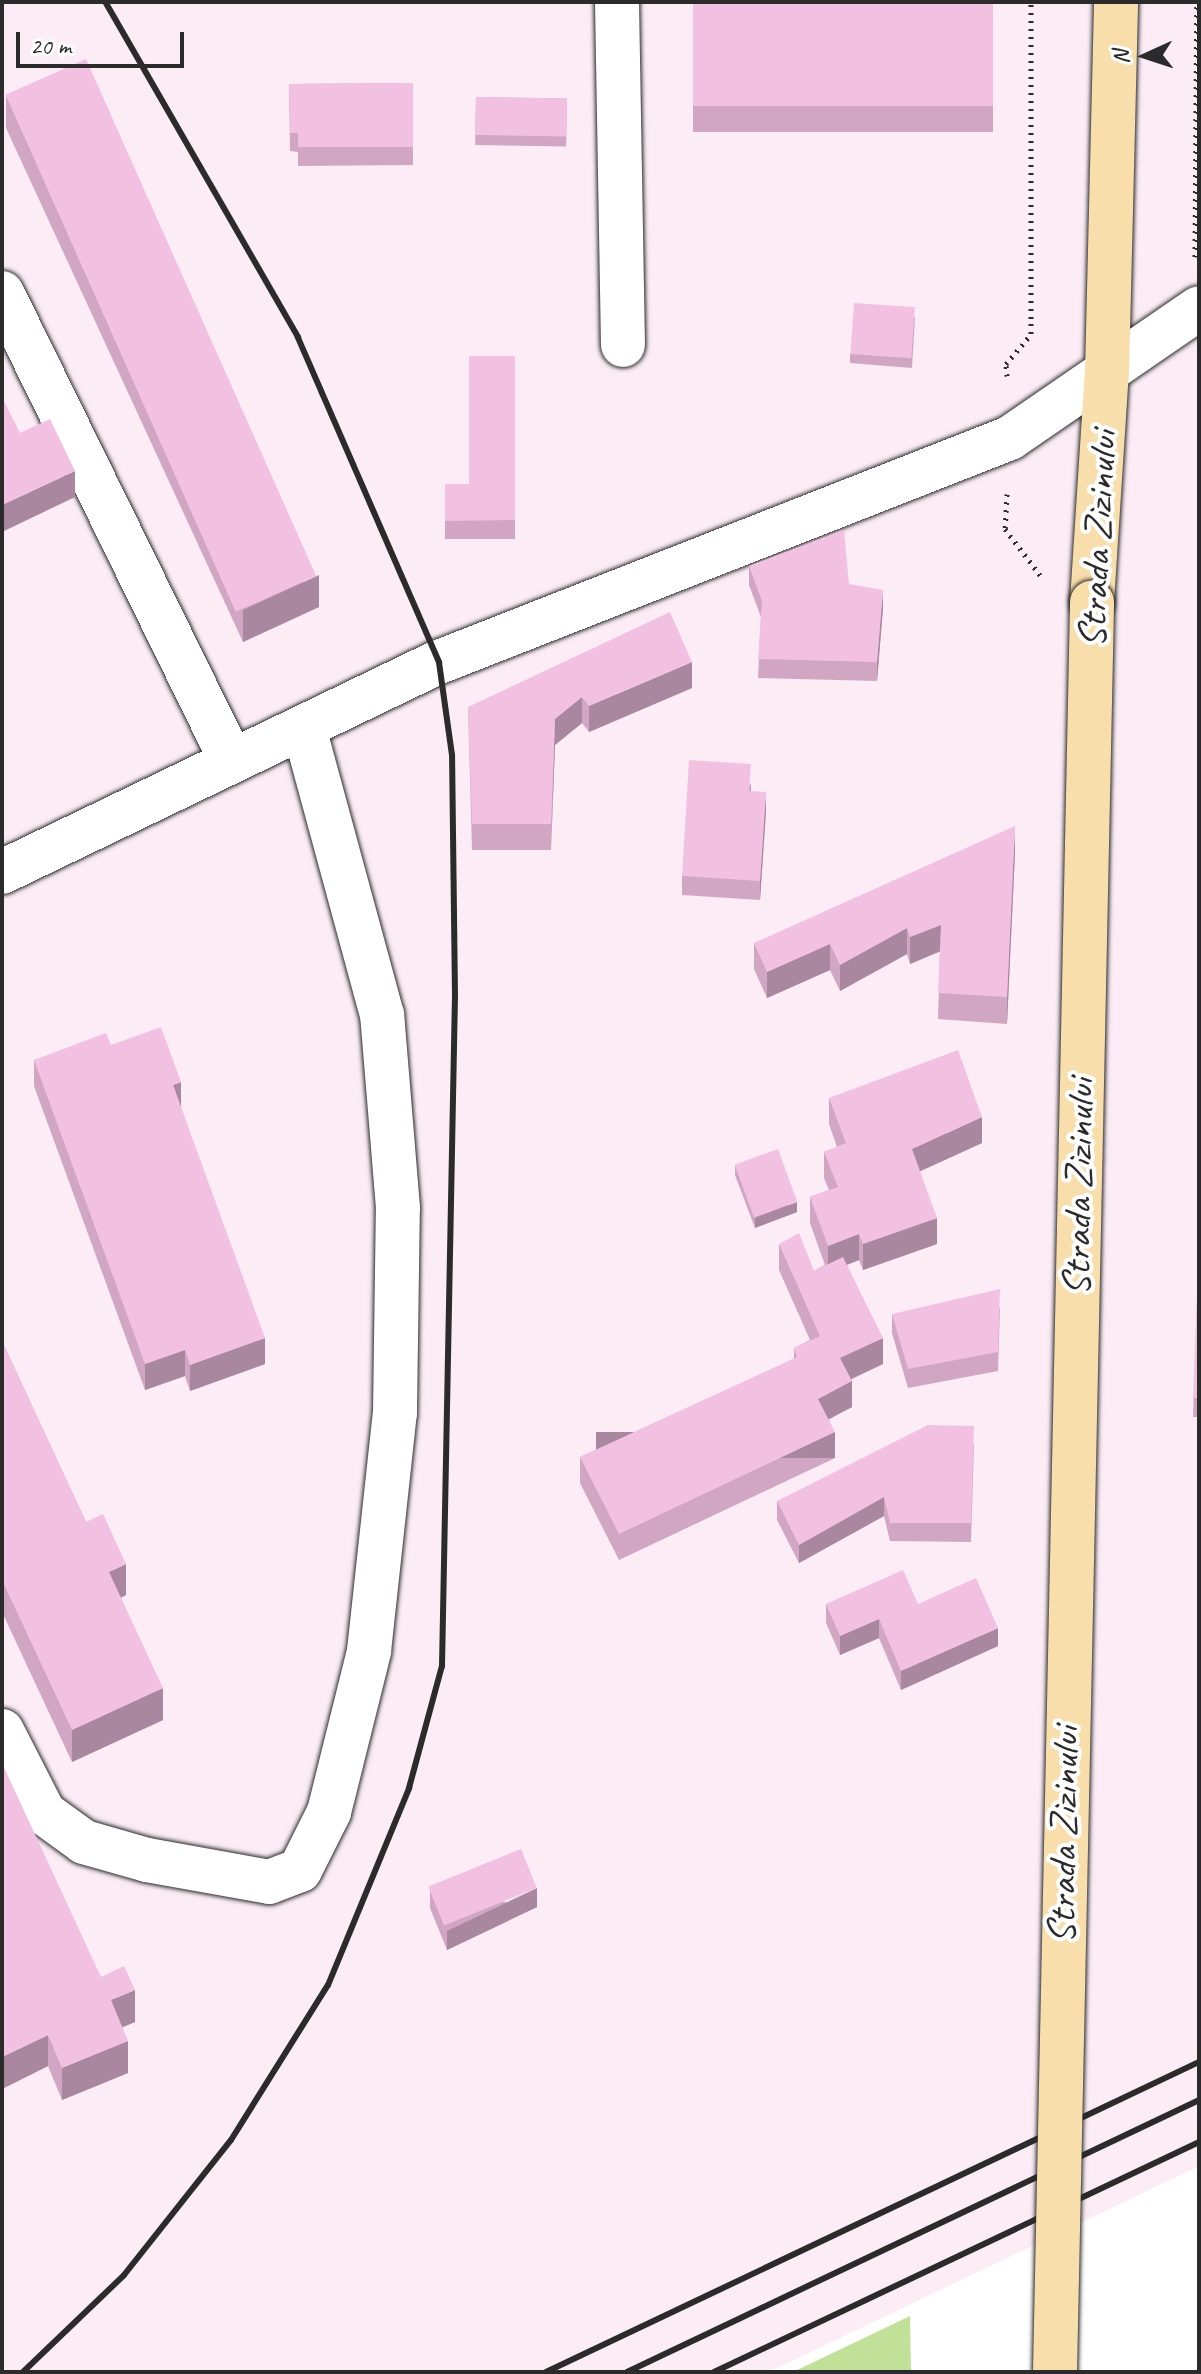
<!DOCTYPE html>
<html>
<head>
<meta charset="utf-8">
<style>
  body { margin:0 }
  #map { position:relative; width:1201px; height:2374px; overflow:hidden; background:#fff; font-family:Caveat,sans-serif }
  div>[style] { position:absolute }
  .built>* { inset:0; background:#fbecf6 }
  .green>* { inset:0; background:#c1e199 }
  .path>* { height:5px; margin-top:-2.5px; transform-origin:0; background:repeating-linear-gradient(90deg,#2b2b2b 0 2px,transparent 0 8px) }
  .roads { filter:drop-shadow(0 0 2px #2b2b2b) drop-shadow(0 0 2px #2b2b2b) }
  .minor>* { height:44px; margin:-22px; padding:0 22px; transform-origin:22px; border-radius:22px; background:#fff }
  .major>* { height:44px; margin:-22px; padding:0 22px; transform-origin:22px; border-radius:22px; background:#f8deab }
  .rail>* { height:6px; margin:-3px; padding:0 3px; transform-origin:3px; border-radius:3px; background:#2b2b2b }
  .bridges { filter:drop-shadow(0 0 2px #2b2b2b) drop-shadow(0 0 2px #2b2b2b) }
  .major-bridge>* { height:44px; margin:-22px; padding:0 22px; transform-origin:22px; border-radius:22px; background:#f8deab }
  .wall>* { inset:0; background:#d0a6c2; transform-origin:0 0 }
  .shaded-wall>* { inset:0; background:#a9879e; transform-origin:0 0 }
  .building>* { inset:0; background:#f2c1e2; transform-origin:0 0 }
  span { translate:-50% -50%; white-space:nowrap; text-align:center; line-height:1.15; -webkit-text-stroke:8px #fff; paint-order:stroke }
  .street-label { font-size:40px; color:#2b2b2b }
  .frame { position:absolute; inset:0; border:4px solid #2b2b2b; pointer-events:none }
  .north { position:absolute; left:1105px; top:16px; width:80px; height:80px; -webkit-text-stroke:6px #fff; paint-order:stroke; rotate:267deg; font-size:22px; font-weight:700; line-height:32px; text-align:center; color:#2b2b2b }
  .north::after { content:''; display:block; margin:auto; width:28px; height:36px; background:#2b2b2b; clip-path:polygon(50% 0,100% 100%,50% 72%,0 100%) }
  .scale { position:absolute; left:16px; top:32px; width:168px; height:36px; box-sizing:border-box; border:4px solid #2b2b2b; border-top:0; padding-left:10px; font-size:24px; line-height:28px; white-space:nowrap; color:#2b2b2b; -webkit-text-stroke:6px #fff; paint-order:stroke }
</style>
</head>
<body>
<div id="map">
  <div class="built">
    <i style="clip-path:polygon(2px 2px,1199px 2px,1199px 2166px,769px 2372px,2px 2372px)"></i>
  </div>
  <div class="green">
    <i style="clip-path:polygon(910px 2316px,911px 2372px,793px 2372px)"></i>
  </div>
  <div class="path">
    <i style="left:1195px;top:257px;width:255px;rotate:-89.6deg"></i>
    <i style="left:1007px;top:376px;width:12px;rotate:-95deg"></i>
    <i style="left:1006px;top:364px;width:39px;rotate:-50deg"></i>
    <i style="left:1031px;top:334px;width:332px;rotate:-90deg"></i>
    <i style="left:1007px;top:494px;width:35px;rotate:93deg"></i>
    <i style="left:1005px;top:529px;width:58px;rotate:52.7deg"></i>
  </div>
  <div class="roads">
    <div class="minor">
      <i style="left:617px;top:2px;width:343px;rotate:89deg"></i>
      <i style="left:2px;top:293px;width:522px;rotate:63.88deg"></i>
      <i style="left:2px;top:872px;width:485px;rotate:-25.7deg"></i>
      <i style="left:439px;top:662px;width:613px;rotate:-21.42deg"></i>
      <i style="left:1010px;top:438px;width:229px;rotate:-34.5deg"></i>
      <i style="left:2px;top:1731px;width:92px;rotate:62.9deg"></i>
      <i style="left:44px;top:1813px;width:49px;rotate:35.9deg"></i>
      <i style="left:84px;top:1842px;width:66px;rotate:15.9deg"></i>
      <i style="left:147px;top:1860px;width:124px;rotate:10.2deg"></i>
      <i style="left:269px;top:1882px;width:33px;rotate:-21deg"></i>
      <i style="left:300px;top:1870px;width:65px;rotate:-63.4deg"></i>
      <i style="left:329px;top:1812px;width:166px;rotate:-76deg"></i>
      <i style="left:369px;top:1651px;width:239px;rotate:-83.8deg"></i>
      <i style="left:395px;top:1413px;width:205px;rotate:-89.2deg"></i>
      <i style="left:398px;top:1208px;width:194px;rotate:-94.7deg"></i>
      <i style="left:382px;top:1015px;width:298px;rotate:-105.2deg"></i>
    </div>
    <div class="major">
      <i style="left:1092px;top:602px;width:229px;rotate:-86.3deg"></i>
      <i style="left:1107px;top:373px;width:371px;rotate:-88.6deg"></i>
    </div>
  </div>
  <div class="rail">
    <i style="left:23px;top:2372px;width:140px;rotate:-43.8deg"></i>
    <i style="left:124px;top:2275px;width:172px;rotate:-51.6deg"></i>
    <i style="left:231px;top:2140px;width:183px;rotate:-58deg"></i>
    <i style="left:328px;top:1985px;width:213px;rotate:-67.6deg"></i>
    <i style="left:409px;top:1788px;width:126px;rotate:-74.9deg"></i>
    <i style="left:442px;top:1666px;width:670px;rotate:-88.89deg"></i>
    <i style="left:455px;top:996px;width:241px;rotate:-90.7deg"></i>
    <i style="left:452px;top:755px;width:94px;rotate:-98deg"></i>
    <i style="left:439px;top:662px;width:354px;rotate:-113.5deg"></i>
    <i style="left:298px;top:337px;width:387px;rotate:-119.9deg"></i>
    <i style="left:546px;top:2372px;width:723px;rotate:-25.4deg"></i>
    <i style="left:627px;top:2372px;width:633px;rotate:-25.43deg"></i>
    <i style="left:714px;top:2372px;width:537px;rotate:-25.37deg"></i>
  </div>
  <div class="bridges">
    <div class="major-bridge">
      <i style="left:1055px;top:2372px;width:1770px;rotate:-88.8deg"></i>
    </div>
  </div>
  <div class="wall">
    <i style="left:693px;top:2px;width:300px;height:130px"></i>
    <i style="clip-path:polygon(413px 83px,413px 165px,298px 166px,298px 152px,290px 151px,289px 84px)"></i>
    <i style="clip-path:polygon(6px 96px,319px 607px,243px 642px,6px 128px)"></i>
    <i style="left:476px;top:97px;width:91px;height:48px;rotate:1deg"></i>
    <i style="clip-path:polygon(915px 317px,912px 368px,850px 363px,850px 354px)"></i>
    <i style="clip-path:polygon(515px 356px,515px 539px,445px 539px,445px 484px,469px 484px)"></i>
    <i style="clip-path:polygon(749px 566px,849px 584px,883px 608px,877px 681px,758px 678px,761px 617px,749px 585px)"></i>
    <i style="clip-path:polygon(692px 688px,589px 732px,582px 723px,555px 745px,551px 850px,472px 850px,468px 707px)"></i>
    <i style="clip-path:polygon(751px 783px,751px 792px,766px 811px,760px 900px,682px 895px,682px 876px)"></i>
    <i style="clip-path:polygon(1015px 852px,1007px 1024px,938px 1019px,940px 951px,910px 964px,907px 954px,840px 991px,830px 970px,767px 998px,754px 969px,754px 943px)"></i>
    <i style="clip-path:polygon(111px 1045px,181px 1107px,265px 1364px,190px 1391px,185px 1376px,145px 1390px,34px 1086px,34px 1060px)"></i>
    <i style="clip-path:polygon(829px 1098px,982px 1143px,920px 1171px,937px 1244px,863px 1270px,859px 1260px,847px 1265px,883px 1364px,852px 1379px,852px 1407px,829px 1419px,835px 1458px,619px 1560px,580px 1483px,580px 1457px,794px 1359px,794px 1348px,810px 1340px,779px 1270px,779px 1244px,814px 1271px,825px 1265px,810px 1223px,810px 1197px,829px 1190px,824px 1178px,824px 1152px,837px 1147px,829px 1124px)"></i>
    <i style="clip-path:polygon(735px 1165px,797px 1212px,755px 1228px,735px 1175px)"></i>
    <i style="clip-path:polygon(1199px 1243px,1199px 1417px,1193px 1417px)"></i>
    <i style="clip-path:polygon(1000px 1308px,998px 1371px,908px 1388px,892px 1333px,892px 1314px)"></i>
    <i style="clip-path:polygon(2px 1341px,86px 1522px,126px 1595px,121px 1598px,163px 1720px,72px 1762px,2px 1612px)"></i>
    <i style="clip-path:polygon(974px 1444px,971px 1542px,890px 1541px,884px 1516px,799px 1563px,777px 1520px,777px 1501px)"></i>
    <i style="clip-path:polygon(826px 1604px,918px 1604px,998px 1646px,901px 1690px,879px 1638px,840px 1655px,826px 1623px)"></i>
    <i style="clip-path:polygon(430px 1890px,537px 1907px,447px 1950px,430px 1908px)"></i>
    <i style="clip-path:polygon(101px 1977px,135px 2022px,122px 2027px,128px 2073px,62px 2100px,48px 2066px,2px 2089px)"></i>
  </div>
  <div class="shaded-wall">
    <i style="clip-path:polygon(75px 471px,75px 497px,2px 532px,2px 505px)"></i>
    <i style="clip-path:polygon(319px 575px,319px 607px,243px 642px,243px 610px)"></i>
    <i style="clip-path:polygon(883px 590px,883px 608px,877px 681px,877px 662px)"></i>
    <i style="clip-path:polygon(692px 662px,692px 688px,589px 732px,589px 706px)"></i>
    <i style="clip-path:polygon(582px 697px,582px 723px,555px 745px,551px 850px,555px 719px)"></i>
    <i style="clip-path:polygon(766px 792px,766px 811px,760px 900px,760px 881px)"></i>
    <i style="clip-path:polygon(1015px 826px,1015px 852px,1007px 1024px,1007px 997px)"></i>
    <i style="clip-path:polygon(941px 925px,941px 951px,910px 964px,910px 937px)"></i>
    <i style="clip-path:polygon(907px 928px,907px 954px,840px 991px,840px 965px)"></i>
    <i style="clip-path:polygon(830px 944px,830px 970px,767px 998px,767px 972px)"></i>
    <i style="clip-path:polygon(181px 1082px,181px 1108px,173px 1085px)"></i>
    <i style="clip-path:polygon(982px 1117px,982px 1143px,912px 1175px,912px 1149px)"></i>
    <i style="clip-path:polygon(797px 1202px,797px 1212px,755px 1228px,755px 1218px)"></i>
    <i style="clip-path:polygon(937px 1218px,937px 1244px,863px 1270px,863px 1244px)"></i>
    <i style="clip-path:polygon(859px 1234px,859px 1260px,828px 1272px,828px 1246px)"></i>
    <i style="clip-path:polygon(265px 1338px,265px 1364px,190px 1391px,190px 1365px)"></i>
    <i style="clip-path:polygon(883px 1338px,883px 1364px,840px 1384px,840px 1358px)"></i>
    <i style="clip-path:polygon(185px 1350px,185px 1376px,145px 1390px,145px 1364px)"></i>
    <i style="clip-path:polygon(852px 1381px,852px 1407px,818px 1425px,818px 1399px)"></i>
    <i style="left:835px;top:1432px;width:26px;height:239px;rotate:90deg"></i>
    <i style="clip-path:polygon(884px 1497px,884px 1516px,799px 1563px,799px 1545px)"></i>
    <i style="clip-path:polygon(126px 1564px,126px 1595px,109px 1603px,109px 1572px)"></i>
    <i style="clip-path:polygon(879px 1619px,879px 1638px,840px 1655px,840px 1636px)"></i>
    <i style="clip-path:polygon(998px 1628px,998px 1646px,901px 1690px,901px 1671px)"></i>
    <i style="clip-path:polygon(163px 1688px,163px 1720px,72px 1762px,72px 1730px)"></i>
    <i style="clip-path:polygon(537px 1888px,537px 1907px,447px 1950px,447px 1931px)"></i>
    <i style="clip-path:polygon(135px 1990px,135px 2022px,111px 2032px,111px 2000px)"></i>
    <i style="clip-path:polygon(48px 2035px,48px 2066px,2px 2089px,2px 2057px)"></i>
    <i style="clip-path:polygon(128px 2041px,128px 2073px,62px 2100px,62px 2068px)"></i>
  </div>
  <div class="building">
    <i style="left:693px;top:2px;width:300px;height:104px"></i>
    <i style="left:86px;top:59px;width:566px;height:88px;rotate:66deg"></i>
    <i style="clip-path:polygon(413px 83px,413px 147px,298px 147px,298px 133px,290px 133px,289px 84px)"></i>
    <i style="left:476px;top:97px;width:91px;height:38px;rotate:1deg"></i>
    <i style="left:854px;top:303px;width:61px;height:51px;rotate:4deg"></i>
    <i style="clip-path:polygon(469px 356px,515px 356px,515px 520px,445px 521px,445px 484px,469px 484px)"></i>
    <i style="clip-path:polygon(2px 397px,20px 433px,50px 419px,75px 471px,2px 505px)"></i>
    <i style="clip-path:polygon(844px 530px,849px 584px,883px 590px,877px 662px,758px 659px,762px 601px,749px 566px)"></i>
    <i style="clip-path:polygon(670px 612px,692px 662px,589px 706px,582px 697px,555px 719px,551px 824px,472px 824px,468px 707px)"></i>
    <i style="clip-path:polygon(689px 760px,751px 764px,749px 791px,766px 792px,760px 881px,682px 876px)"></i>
    <i style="clip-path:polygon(1015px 826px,1007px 997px,938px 993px,941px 925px,910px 937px,907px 928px,840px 965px,830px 944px,767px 972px,754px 943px)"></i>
    <i style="clip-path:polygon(161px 1027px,181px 1082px,173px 1085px,265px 1338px,190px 1365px,185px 1350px,145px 1364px,34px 1060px,106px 1033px,111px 1045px)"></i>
    <i style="clip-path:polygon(958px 1050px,982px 1117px,912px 1149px,937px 1218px,863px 1244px,859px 1234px,828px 1246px,810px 1197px,838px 1187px,824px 1152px,846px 1143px,829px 1098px)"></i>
    <i style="left:778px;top:1149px;width:56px;height:46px;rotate:70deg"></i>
    <i style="clip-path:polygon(799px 1233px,814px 1271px,843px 1257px,883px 1338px,840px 1358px,852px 1381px,818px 1399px,835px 1432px,619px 1534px,580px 1457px,797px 1357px,794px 1348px,820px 1336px,779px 1244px)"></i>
    <i style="clip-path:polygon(1199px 1243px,1199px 1398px,1193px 1398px)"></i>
    <i style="clip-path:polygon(1000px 1289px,998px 1352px,908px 1369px,892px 1314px)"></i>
    <i style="clip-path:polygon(2px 1341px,86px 1522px,103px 1514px,126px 1564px,109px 1572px,163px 1688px,72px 1730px,2px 1580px)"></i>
    <i style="clip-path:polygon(928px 1425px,974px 1426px,971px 1523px,890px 1523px,884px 1497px,799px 1545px,777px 1501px)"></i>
    <i style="clip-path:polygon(903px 1570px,918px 1604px,976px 1578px,998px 1628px,901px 1671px,879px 1619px,840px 1636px,826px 1604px)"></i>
    <i style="clip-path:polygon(2px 1763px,101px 1977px,124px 1966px,135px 1990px,111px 2000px,128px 2041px,62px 2068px,48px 2035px,2px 2057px)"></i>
    <i style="left:521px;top:1849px;width:42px;height:100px;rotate:68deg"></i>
  </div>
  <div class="street-label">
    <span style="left:1097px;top:539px;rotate:-87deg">Strada Zizinului</span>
    <span style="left:1078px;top:1187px;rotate:-89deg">Strada Zizinului</span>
    <span style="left:1063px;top:1835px;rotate:-89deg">Strada Zizinului</span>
  </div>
  <div class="frame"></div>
  <div class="north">N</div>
  <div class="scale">20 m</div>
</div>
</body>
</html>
